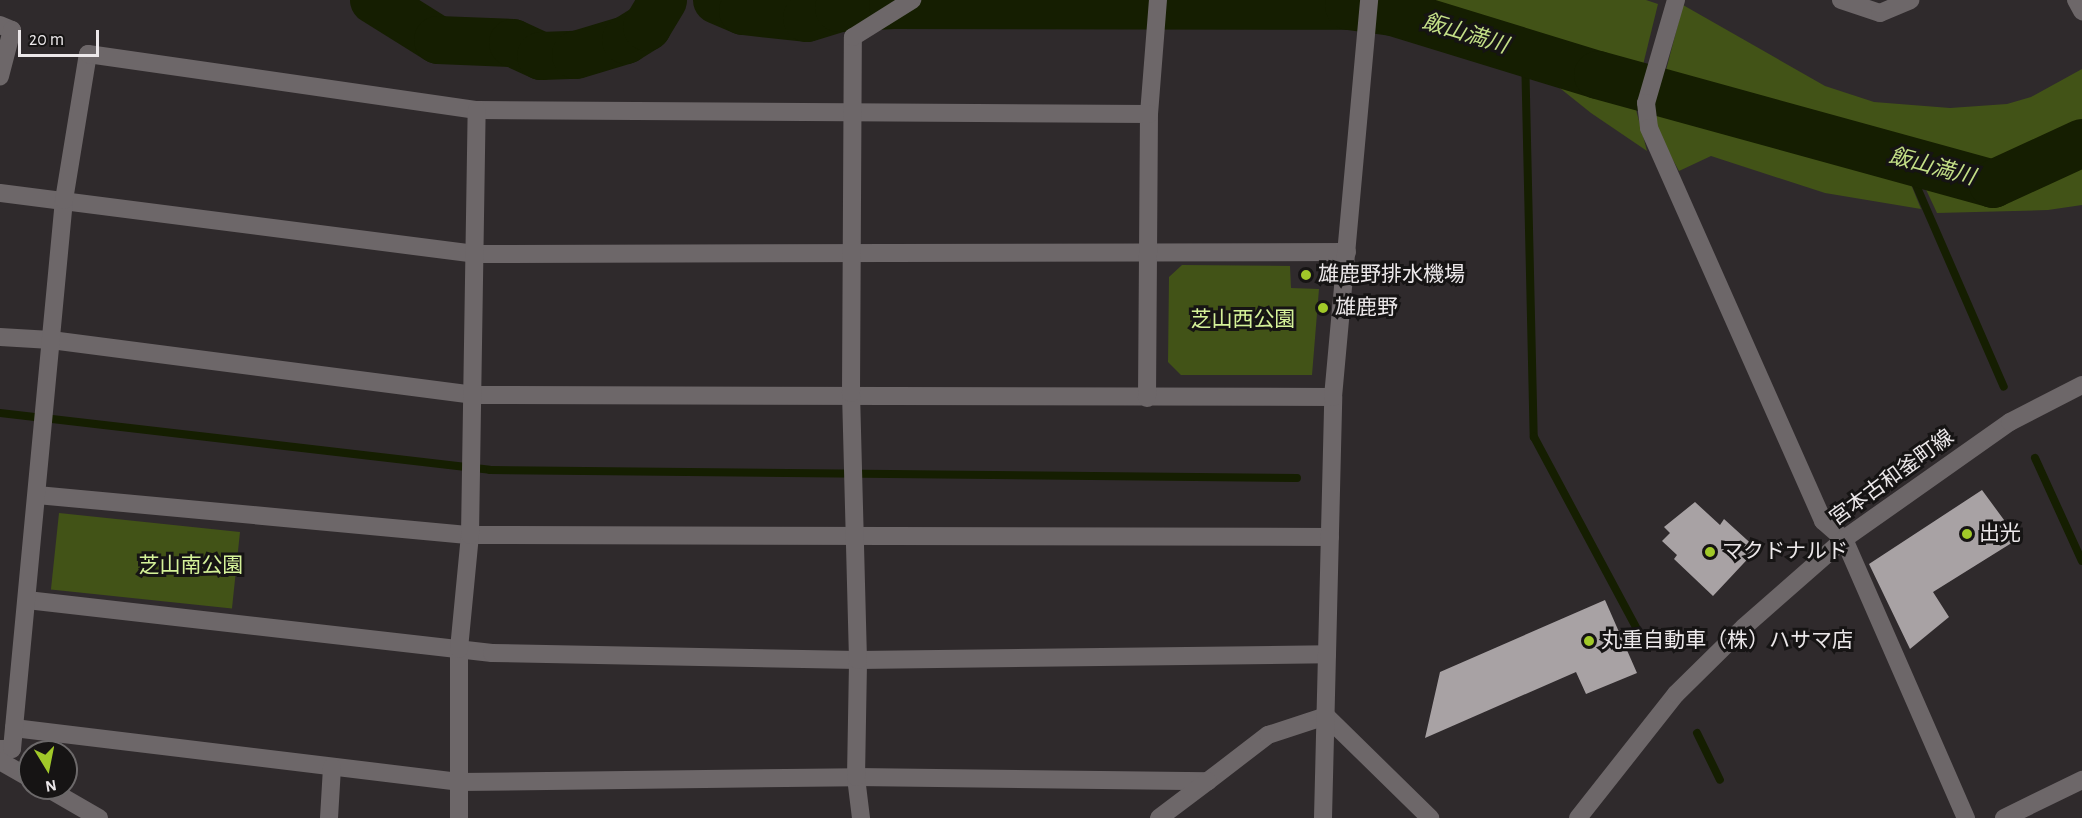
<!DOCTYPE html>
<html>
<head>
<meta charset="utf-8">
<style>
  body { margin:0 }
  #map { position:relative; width:2082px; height:818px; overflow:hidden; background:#2f2a2c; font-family:"Alegreya Sans","Noto Sans JP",sans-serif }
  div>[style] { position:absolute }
  .green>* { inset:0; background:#425317; transform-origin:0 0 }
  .stream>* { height:8px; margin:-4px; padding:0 4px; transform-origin:4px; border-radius:4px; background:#151e01 }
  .river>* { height:48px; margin:-24px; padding:0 24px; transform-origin:24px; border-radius:24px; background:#151e01 }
  .building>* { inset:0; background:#a8a2a4 }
  .minor>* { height:18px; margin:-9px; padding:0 9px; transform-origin:9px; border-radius:9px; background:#6d6769 }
  .dots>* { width:16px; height:16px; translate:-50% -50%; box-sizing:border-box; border:3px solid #161414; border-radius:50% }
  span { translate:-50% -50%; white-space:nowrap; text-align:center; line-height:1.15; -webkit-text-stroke:6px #161414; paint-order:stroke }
  .poi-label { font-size:21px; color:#ece8ea }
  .left { translate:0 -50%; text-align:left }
  .park-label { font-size:21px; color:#d5f299 }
  .street-label { font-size:21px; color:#ece8ea }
  .water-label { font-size:22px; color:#c3df87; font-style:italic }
  .north { position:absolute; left:18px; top:740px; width:60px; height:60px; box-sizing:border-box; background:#161414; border:2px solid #6c696a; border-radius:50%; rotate:170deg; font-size:16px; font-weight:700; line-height:24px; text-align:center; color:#ece8ea }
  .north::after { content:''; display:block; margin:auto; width:21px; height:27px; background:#a1c929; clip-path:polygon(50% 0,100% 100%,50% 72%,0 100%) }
  .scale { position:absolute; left:18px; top:30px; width:81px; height:27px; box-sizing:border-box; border:3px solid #ece8ea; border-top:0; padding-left:8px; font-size:18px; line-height:21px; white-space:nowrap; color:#ece8ea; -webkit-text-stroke:4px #161414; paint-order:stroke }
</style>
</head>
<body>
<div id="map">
  <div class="green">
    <i style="clip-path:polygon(1416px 0,1646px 0,1658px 4px,1642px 69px)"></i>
    <i style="clip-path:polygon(1683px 5px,1825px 86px,1874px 102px,1950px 108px,2007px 104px,2031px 97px,2082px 69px,2082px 126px,1992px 168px,1664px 78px)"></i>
    <i style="clip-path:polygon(1541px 73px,1634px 102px,1647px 151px,1591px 113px)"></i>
    <i style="clip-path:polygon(1654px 106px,1908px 177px,1921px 209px,1825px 193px,1711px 156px,1679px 171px,1657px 131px)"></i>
    <i style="clip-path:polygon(2082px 160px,2082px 205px,2048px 210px,1937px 213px,1922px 181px,1994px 198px)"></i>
    <i style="clip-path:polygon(1182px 265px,1290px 266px,1291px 288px,1319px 289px,1312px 375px,1181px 375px,1168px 362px,1169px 277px)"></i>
    <i style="left:59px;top:513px;width:182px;height:77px;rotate:6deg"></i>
  </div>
  <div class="stream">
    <i style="left:878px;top:6px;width:11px;rotate:-34deg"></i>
    <i style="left:1525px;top:53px;width:384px;rotate:88.7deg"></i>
    <i style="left:1534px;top:437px;width:228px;rotate:61.8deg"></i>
    <i style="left:1906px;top:162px;width:245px;rotate:66.5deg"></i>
    <i style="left:0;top:413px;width:493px;rotate:6.6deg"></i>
    <i style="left:490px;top:470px;width:807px;rotate:0.57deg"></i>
    <i style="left:2035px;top:458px;width:113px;rotate:65.5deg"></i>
    <i style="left:1697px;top:733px;width:52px;rotate:63.9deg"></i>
  </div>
  <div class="river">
    <i style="left:374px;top:0;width:75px;rotate:32deg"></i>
    <i style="left:438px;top:40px;width:75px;rotate:2.3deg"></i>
    <i style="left:513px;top:43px;width:31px;rotate:25deg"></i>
    <i style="left:541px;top:56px;width:35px;rotate:-2deg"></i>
    <i style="left:576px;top:55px;width:52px;rotate:-16.7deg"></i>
    <i style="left:626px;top:40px;width:25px;rotate:-32deg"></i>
    <i style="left:647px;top:27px;width:31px;rotate:-59deg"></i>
    <i style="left:717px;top:0;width:28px;rotate:23deg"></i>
    <i style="left:743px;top:11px;width:64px;rotate:6.2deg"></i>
    <i style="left:807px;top:18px;width:34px;rotate:-17deg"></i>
    <i style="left:839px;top:8px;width:54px;rotate:-3.2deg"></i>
    <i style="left:893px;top:5px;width:456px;rotate:0.1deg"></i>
    <i style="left:1349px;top:6px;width:44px;rotate:7.8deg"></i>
    <i style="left:1393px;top:12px;width:214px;rotate:17.1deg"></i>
    <i style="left:1598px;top:75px;width:410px;rotate:15.4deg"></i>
    <i style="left:1993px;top:184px;width:98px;rotate:-24.7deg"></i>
  </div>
  <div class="building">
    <i style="clip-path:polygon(1982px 490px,2018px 539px,1933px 592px,1949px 617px,1910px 649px,1869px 564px)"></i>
    <i style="clip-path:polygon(1695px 502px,1720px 525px,1724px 519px,1757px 549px,1713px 596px,1674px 559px,1677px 555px,1662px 541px,1670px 533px,1664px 527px)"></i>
    <i style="clip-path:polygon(1605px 600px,1637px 673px,1586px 694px,1576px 672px,1425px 738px,1440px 672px)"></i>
  </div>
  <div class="minor">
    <i style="left:1676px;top:0;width:107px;rotate:106.2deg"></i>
    <i style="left:1646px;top:103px;width:25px;rotate:83deg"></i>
    <i style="left:1649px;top:128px;width:430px;rotate:66.1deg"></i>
    <i style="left:1823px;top:521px;width:28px;rotate:41deg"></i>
    <i style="left:1844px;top:539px;width:305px;rotate:66.4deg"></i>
    <i style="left:1841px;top:0;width:41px;rotate:18.4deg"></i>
    <i style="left:1880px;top:13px;width:33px;rotate:-23deg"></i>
    <i style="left:2076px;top:0;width:13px;rotate:61deg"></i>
    <i style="left:0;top:25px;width:13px;rotate:23deg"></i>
    <i style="left:12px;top:30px;width:48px;rotate:104.6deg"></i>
    <i style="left:0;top:193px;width:479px;rotate:7.3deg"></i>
    <i style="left:475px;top:254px;width:872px;rotate:-0.13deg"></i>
    <i style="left:0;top:337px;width:51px;rotate:3.4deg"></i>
    <i style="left:51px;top:340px;width:425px;rotate:7.4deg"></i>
    <i style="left:472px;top:395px;width:861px;rotate:0.13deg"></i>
    <i style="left:1147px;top:398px;width:284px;rotate:-89.6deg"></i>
    <i style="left:1149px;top:114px;width:114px;rotate:-85.5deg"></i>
    <i style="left:37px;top:495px;width:435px;rotate:5.3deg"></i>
    <i style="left:470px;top:535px;width:860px;rotate:0.13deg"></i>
    <i style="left:27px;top:600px;width:468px;rotate:6.5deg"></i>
    <i style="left:492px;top:653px;width:366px;rotate:1.1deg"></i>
    <i style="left:858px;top:660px;width:469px;rotate:-0.7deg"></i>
    <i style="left:14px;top:728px;width:448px;rotate:6.9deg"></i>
    <i style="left:459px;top:782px;width:397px;rotate:-0.7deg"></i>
    <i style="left:856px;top:777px;width:352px;rotate:0.7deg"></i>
    <i style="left:1208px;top:781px;width:76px;rotate:-37.5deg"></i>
    <i style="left:1268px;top:735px;width:61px;rotate:-18.1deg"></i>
    <i style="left:1326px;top:716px;width:146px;rotate:44.4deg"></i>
    <i style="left:0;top:749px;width:12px"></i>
    <i style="left:12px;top:749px;width:551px;rotate:-84.59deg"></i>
    <i style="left:64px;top:200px;width:148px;rotate:-80.7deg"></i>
    <i style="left:88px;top:54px;width:393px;rotate:8.2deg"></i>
    <i style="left:477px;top:110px;width:672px;rotate:0.34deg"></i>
    <i style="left:0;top:761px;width:34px;rotate:30deg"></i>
    <i style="left:47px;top:788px;width:60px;rotate:30deg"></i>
    <i style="left:329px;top:818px;width:51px;rotate:-86.6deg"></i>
    <i style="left:459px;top:818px;width:169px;rotate:-90deg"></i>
    <i style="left:459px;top:649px;width:115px;rotate:-84.5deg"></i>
    <i style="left:470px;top:535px;width:425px;rotate:-89.1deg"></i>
    <i style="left:861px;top:818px;width:41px;rotate:-97deg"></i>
    <i style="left:856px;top:777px;width:117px;rotate:-89deg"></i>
    <i style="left:858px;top:660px;width:267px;rotate:-91.5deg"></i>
    <i style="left:851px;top:393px;width:356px;rotate:-89.7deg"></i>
    <i style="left:853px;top:37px;width:70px;rotate:-32.1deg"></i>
    <i style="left:1159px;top:818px;width:61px;rotate:-37.1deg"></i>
    <i style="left:1323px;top:818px;width:421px;rotate:-88.6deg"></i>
    <i style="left:1333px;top:397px;width:399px;rotate:-84.8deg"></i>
    <i style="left:1578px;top:818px;width:158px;rotate:-51.7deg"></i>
    <i style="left:1676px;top:694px;width:95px;rotate:-44.6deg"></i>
    <i style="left:1744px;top:627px;width:133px;rotate:-41.3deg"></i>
    <i style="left:1844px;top:539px;width:203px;rotate:-35.2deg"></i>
    <i style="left:2010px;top:422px;width:81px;rotate:-27.2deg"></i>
    <i style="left:2004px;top:818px;width:87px;rotate:-26deg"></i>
  </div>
  <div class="dots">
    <i style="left:1306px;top:275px;background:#a1c929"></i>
    <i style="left:1323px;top:308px;background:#a1c929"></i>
    <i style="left:1967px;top:534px;background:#a1c929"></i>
    <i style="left:1710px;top:552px;background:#a1c929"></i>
    <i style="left:1589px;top:641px;background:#a1c929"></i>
  </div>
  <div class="poi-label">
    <span class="left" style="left:1318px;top:275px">雄鹿野排水機場</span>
    <span class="left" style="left:1335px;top:308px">雄鹿野</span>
    <span class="left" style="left:1979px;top:534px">出光</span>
    <span class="left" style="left:1722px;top:552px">マクドナルド</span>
    <span class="left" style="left:1601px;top:641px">丸重自動車（株）ハサマ店</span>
  </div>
  <div class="park-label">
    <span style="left:1243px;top:320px">芝山西公園</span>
    <span style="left:191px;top:566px">芝山南公園</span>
  </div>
  <div class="street-label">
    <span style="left:1892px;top:478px;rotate:-36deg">宮本古和釜町線</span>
  </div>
  <div class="water-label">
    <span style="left:1465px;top:34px;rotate:17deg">飯山満川</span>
    <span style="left:1932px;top:167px;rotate:15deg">飯山満川</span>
  </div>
  <div class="north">N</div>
  <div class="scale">20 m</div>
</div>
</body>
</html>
